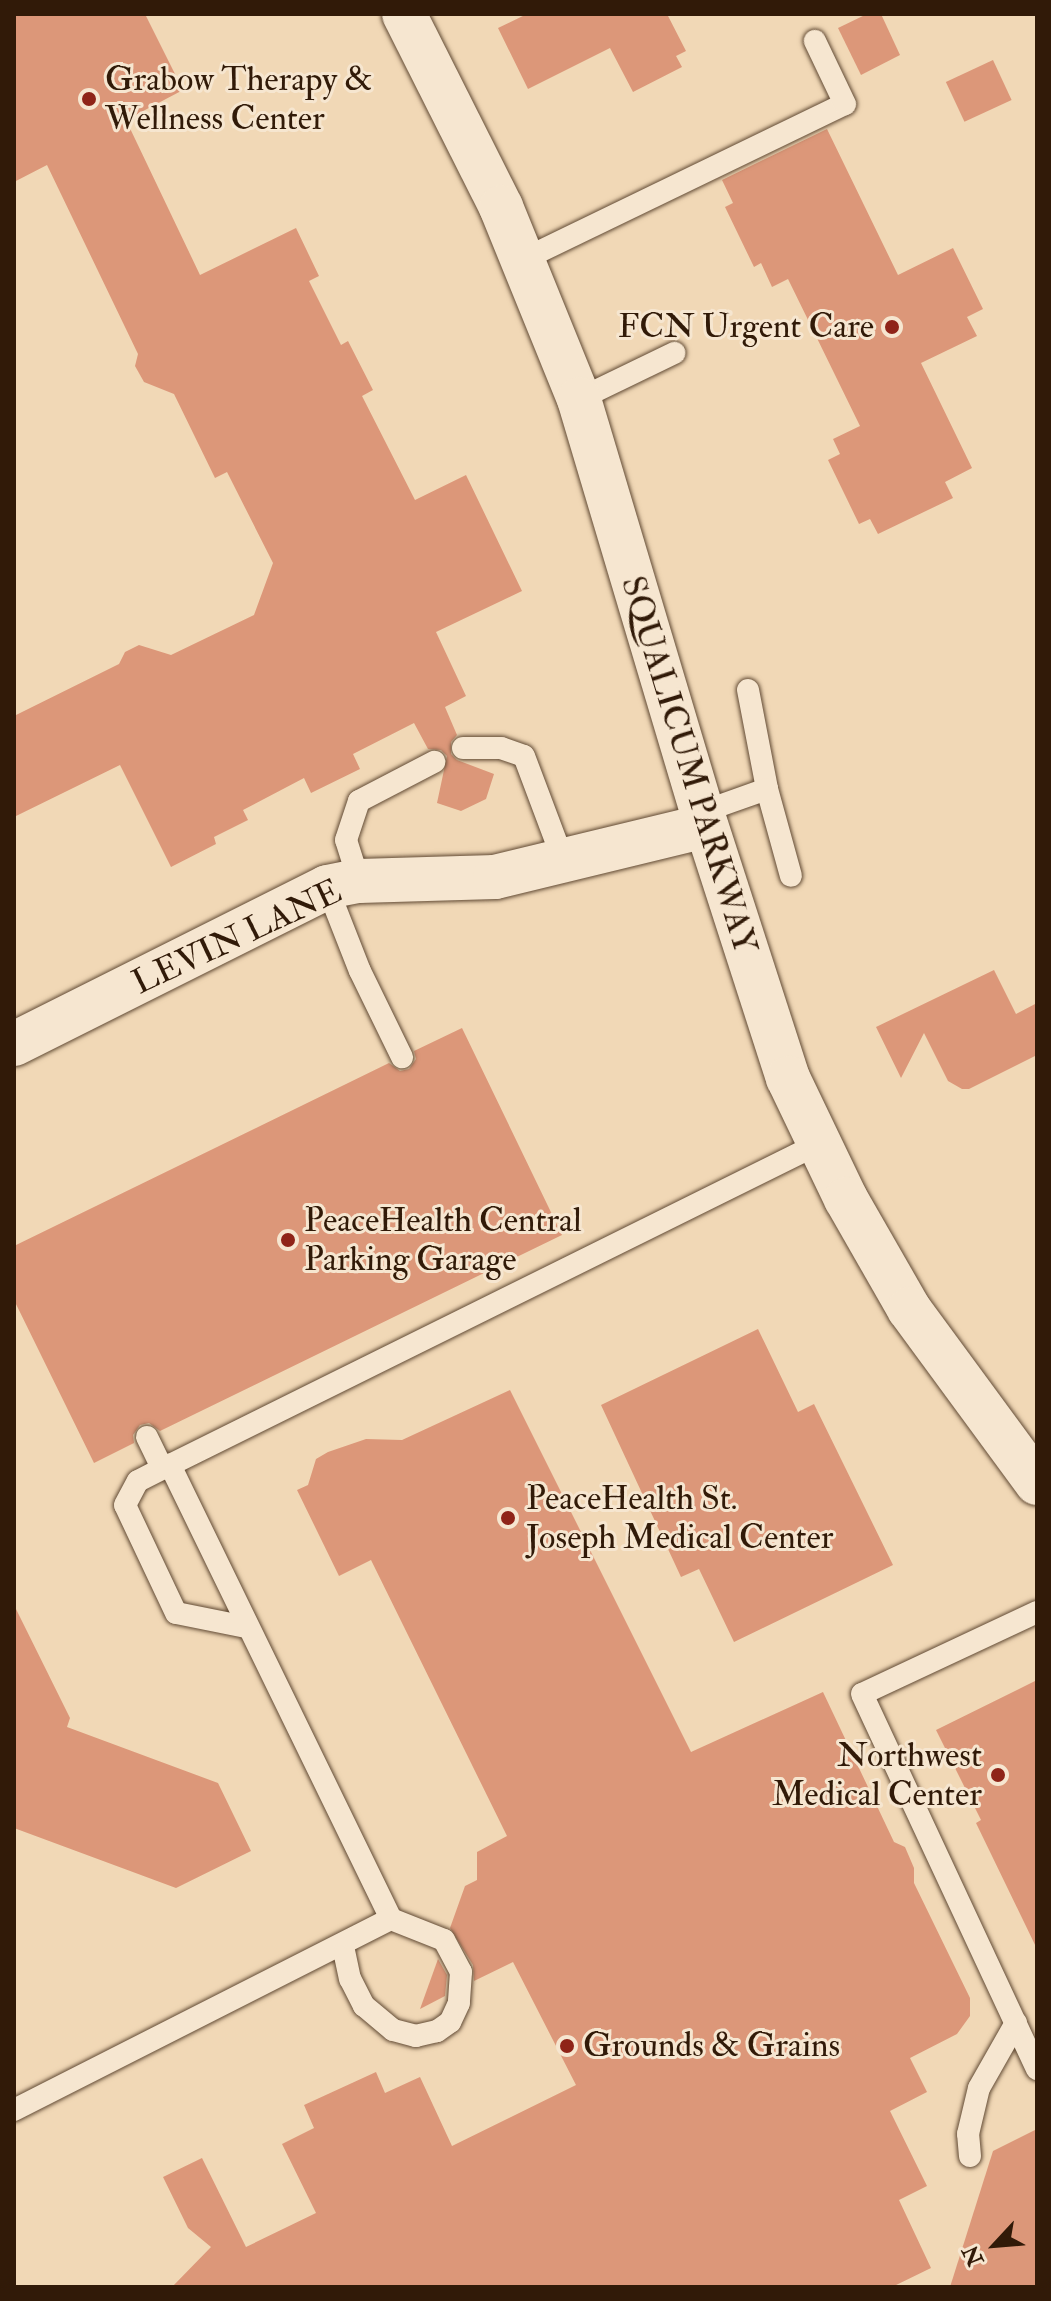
<!DOCTYPE html>
<html>
<head>
<meta charset="utf-8">
<style>
  body { margin:0 }
  #map { position:relative; width:1051px; height:2301px; overflow:hidden; background:#f1d8b6; font-family:"IM FELL Double Pica",serif }
  div>[style] { position:absolute }
  .building>* { inset:0; background:#dc9779; transform-origin:0 0 }
  .roads { filter:drop-shadow(0 0 2px #614a34) drop-shadow(0 0 2px #614a34) }
  .service>* { height:22px; margin:-11px; padding:0 11px; transform-origin:11px; border-radius:11px; background:#f6e6d0 }
  .minor>* { height:44px; margin:-22px; padding:0 22px; transform-origin:22px; border-radius:22px; background:#f6e6d0 }
  .dots>* { width:22px; height:22px; translate:-50% -50%; box-sizing:border-box; border:4px solid #f6e6d0; border-radius:50% }
  span { translate:-50% -50%; white-space:nowrap; text-align:center; line-height:1.15; -webkit-text-stroke:6px #f6e6d0; paint-order:stroke }
  .poi-label { font-size:34px; color:#311a08 }
  .left { translate:0 -50%; text-align:left }
  .right { translate:-100% -50%; text-align:right }
  .street-label { font-size:34px; color:#311a08 }
  .frame { position:absolute; inset:0; border:16px solid #311a08; pointer-events:none }
  .north { position:absolute; left:955px; top:2205px; width:80px; height:80px; -webkit-text-stroke:6px #f6e6d0; paint-order:stroke; rotate:244deg; font-size:22px; font-weight:700; line-height:32px; text-align:center; color:#311a08 }
  .north::after { content:''; display:block; margin:auto; width:28px; height:36px; background:#311a08; clip-path:polygon(50% 0,100% 100%,50% 72%,0 100%) }
</style>
</head>
<body>
<div id="map">
  <div class="building">
    <i style="clip-path:polygon(14px 14px,145px 14px,183px 90px,126px 120px,200px 275px,296px 228px,319px 276px,309px 281px,341px 345px,348px 341px,373px 390px,362px 396px,415px 500px,466px 475px,522px 591px,436px 632px,466px 696px,445px 707px,457px 735px,451px 742px,451px 754px,457px 760px,494px 774px,486px 799px,461px 811px,437px 803px,447px 756px,441px 750px,428px 749px,414px 723px,353px 754px,360px 769px,311px 793px,304px 778px,243px 810px,248px 820px,214px 837px,216px 844px,171px 867px,120px 765px,14px 817px,14px 716px,119px 664px,125px 652px,139px 645px,171px 655px,254px 615px,273px 563px,227px 472px,215px 478px,174px 394px,144px 382px,135px 366px,138px 354px,47px 165px,14px 182px)"></i>
    <i style="clip-path:polygon(527px 14px,667px 14px,686px 51px,676px 56px,682px 67px,633px 92px,610px 48px,528px 89px,498px 28px)"></i>
    <i style="clip-path:polygon(867px 14px,881px 14px,900px 55px,861px 75px,838px 28px)"></i>
    <i style="left:993px;top:60px;width:44px;height:52px;rotate:65deg"></i>
    <i style="clip-path:polygon(827px 129px,898px 275px,953px 248px,983px 309px,967px 317px,977px 336px,921px 363px,972px 468px,945px 482px,953px 498px,878px 534px,870px 519px,859px 524px,828px 460px,840px 454px,833px 439px,860px 426px,788px 279px,772px 287px,761px 263px,754px 267px,725px 207px,733px 203px,722px 180px)"></i>
    <i style="clip-path:polygon(994px 970px,1016px 1014px,1037px 1003px,1037px 1055px,969px 1089px,962px 1089px,948px 1081px,924px 1033px,901px 1078px,876px 1027px)"></i>
    <i style="clip-path:polygon(462px 1028px,562px 1235px,160px 1431px,149px 1423px,140px 1425px,133px 1435px,134px 1443px,94px 1463px,14px 1300px,14px 1246px,389px 1063px,400px 1071px,409px 1069px,416px 1059px,414px 1051px)"></i>
    <i style="clip-path:polygon(758px 1329px,798px 1412px,814px 1404px,893px 1565px,734px 1642px,699px 1569px,681px 1577px,601px 1405px)"></i>
    <i style="clip-path:polygon(510px 1390px,691px 1752px,823px 1692px,894px 1842px,905px 1847px,914px 1868px,914px 1883px,970px 1998px,970px 2016px,957px 2034px,910px 2058px,927px 2092px,890px 2111px,927px 2186px,899px 2200px,931px 2268px,892px 2287px,172px 2287px,211px 2247px,188px 2228px,163px 2177px,202px 2158px,246px 2247px,316px 2213px,282px 2144px,314px 2128px,304px 2105px,376px 2072px,385px 2093px,420px 2077px,452px 2146px,576px 2085px,513px 1962px,474px 1981px,473px 1965px,450px 1928px,465px 1886px,477px 1880px,477px 1852px,507px 1836px,371px 1560px,339px 1576px,297px 1490px,308px 1485px,316px 1459px,328px 1452px,366px 1439px,402px 1440px)"></i>
    <i style="clip-path:polygon(14px 1605px,70px 1718px,67px 1727px,218px 1783px,251px 1851px,176px 1888px,14px 1828px)"></i>
    <i style="clip-path:polygon(1037px 1680px,1037px 1949px,976px 1823px,981px 1820px,936px 1730px)"></i>
    <i style="clip-path:polygon(438px 1959px,447px 1975px,445px 1996px,420px 2009px)"></i>
    <i style="clip-path:polygon(1037px 2129px,1037px 2287px,950px 2287px,993px 2151px)"></i>
  </div>
  <div class="roads">
    <div class="service">
      <i style="left:524px;top:259px;width:356px;rotate:-25.8deg"></i>
      <i style="left:845px;top:104px;width:70px;rotate:-115.5deg"></i>
      <i style="left:579px;top:399px;width:106px;rotate:-25.8deg"></i>
      <i style="left:748px;top:690px;width:101px;rotate:79.1deg"></i>
      <i style="left:767px;top:789px;width:90px;rotate:74.6deg"></i>
      <i style="left:463px;top:748px;width:38px"></i>
      <i style="left:501px;top:748px;width:24px;rotate:19deg"></i>
      <i style="left:524px;top:756px;width:111px;rotate:69.4deg"></i>
      <i style="left:702px;top:812px;width:69px;rotate:-19.5deg"></i>
      <i style="left:359px;top:881px;width:43px;rotate:-107.6deg"></i>
      <i style="left:346px;top:840px;width:41px;rotate:-71.6deg"></i>
      <i style="left:359px;top:801px;width:85px;rotate:-27.5deg"></i>
      <i style="left:327px;top:887px;width:90px;rotate:68.6deg"></i>
      <i style="left:360px;top:971px;width:96px;rotate:64deg"></i>
      <i style="left:147px;top:1437px;width:34px;rotate:64deg"></i>
      <i style="left:170px;top:1465px;width:723px;rotate:-26.35deg"></i>
      <i style="left:1037px;top:1612px;width:193px;rotate:154.9deg"></i>
      <i style="left:862px;top:1694px;width:414px;rotate:65deg"></i>
      <i style="left:246px;top:1627px;width:71px;rotate:-168.7deg"></i>
      <i style="left:176px;top:1613px;width:119px;rotate:-115.3deg"></i>
      <i style="left:125px;top:1505px;width:27px;rotate:-62deg"></i>
      <i style="left:138px;top:1481px;width:36px;rotate:-27deg"></i>
      <i style="left:170px;top:1465px;width:505px;rotate:64.04deg"></i>
      <i style="left:391px;top:1919px;width:57px;rotate:21.6deg"></i>
      <i style="left:444px;top:1940px;width:36px;rotate:62deg"></i>
      <i style="left:461px;top:1972px;width:31px;rotate:94deg"></i>
      <i style="left:459px;top:2003px;width:21px;rotate:115deg"></i>
      <i style="left:450px;top:2022px;width:16px;rotate:145deg"></i>
      <i style="left:437px;top:2031px;width:22px;rotate:167deg"></i>
      <i style="left:416px;top:2036px;width:24px;rotate:-165deg"></i>
      <i style="left:393px;top:2030px;width:38px;rotate:-140deg"></i>
      <i style="left:364px;top:2006px;width:30px;rotate:-117deg"></i>
      <i style="left:350px;top:1979px;width:35px;rotate:-102deg"></i>
      <i style="left:14px;top:2110px;width:423px;rotate:-26.9deg"></i>
      <i style="left:970px;top:2156px;width:22px;rotate:-95deg"></i>
      <i style="left:968px;top:2134px;width:47px;rotate:-76.6deg"></i>
      <i style="left:979px;top:2088px;width:75px;rotate:-60.4deg"></i>
    </div>
    <div class="minor">
      <i style="left:404px;top:14px;width:216px;rotate:63.3deg"></i>
      <i style="left:501px;top:207px;width:207px;rotate:67.9deg"></i>
      <i style="left:579px;top:399px;width:431px;rotate:73.4deg"></i>
      <i style="left:702px;top:812px;width:280px;rotate:72.1deg"></i>
      <i style="left:788px;top:1078px;width:134px;rotate:64.4deg"></i>
      <i style="left:846px;top:1199px;width:127px;rotate:60.2deg"></i>
      <i style="left:909px;top:1309px;width:216px;rotate:53.7deg"></i>
      <i style="left:14px;top:1044px;width:350px;rotate:-26.6deg"></i>
      <i style="left:327px;top:887px;width:33px;rotate:-11deg"></i>
      <i style="left:359px;top:881px;width:136px;rotate:-1.7deg"></i>
      <i style="left:495px;top:877px;width:217px;rotate:-13.6deg"></i>
    </div>
  </div>
  <div class="dots">
    <i style="left:89px;top:99px;background:#8f2418"></i>
    <i style="left:892px;top:327px;background:#8f2418"></i>
    <i style="left:288px;top:1240px;background:#8f2418"></i>
    <i style="left:508px;top:1518px;background:#8f2418"></i>
    <i style="left:998px;top:1775px;background:#8f2418"></i>
    <i style="left:567px;top:2046px;background:#8f2418"></i>
  </div>
  <div class="poi-label">
    <span class="left" style="left:105px;top:99px">Grabow Therapy &amp;<br>Wellness Center</span>
    <span class="right" style="left:874px;top:327px">FCN Urgent Care</span>
    <span class="left" style="left:304px;top:1240px">PeaceHealth Central<br>Parking Garage</span>
    <span class="left" style="left:526px;top:1518px">PeaceHealth St.<br>Joseph Medical Center</span>
    <span class="right" style="left:982px;top:1775px">Northwest<br>Medical Center</span>
    <span class="left" style="left:583px;top:2046px">Grounds &amp; Grains</span>
  </div>
  <div class="street-label">
    <span style="left:689px;top:765px;rotate:73deg">SQUALICUM PARKWAY</span>
    <span style="left:237px;top:937px;rotate:-25deg">LEVIN LANE</span>
  </div>
  <div class="frame"></div>
  <div class="north">N</div>
</div>
</body>
</html>
